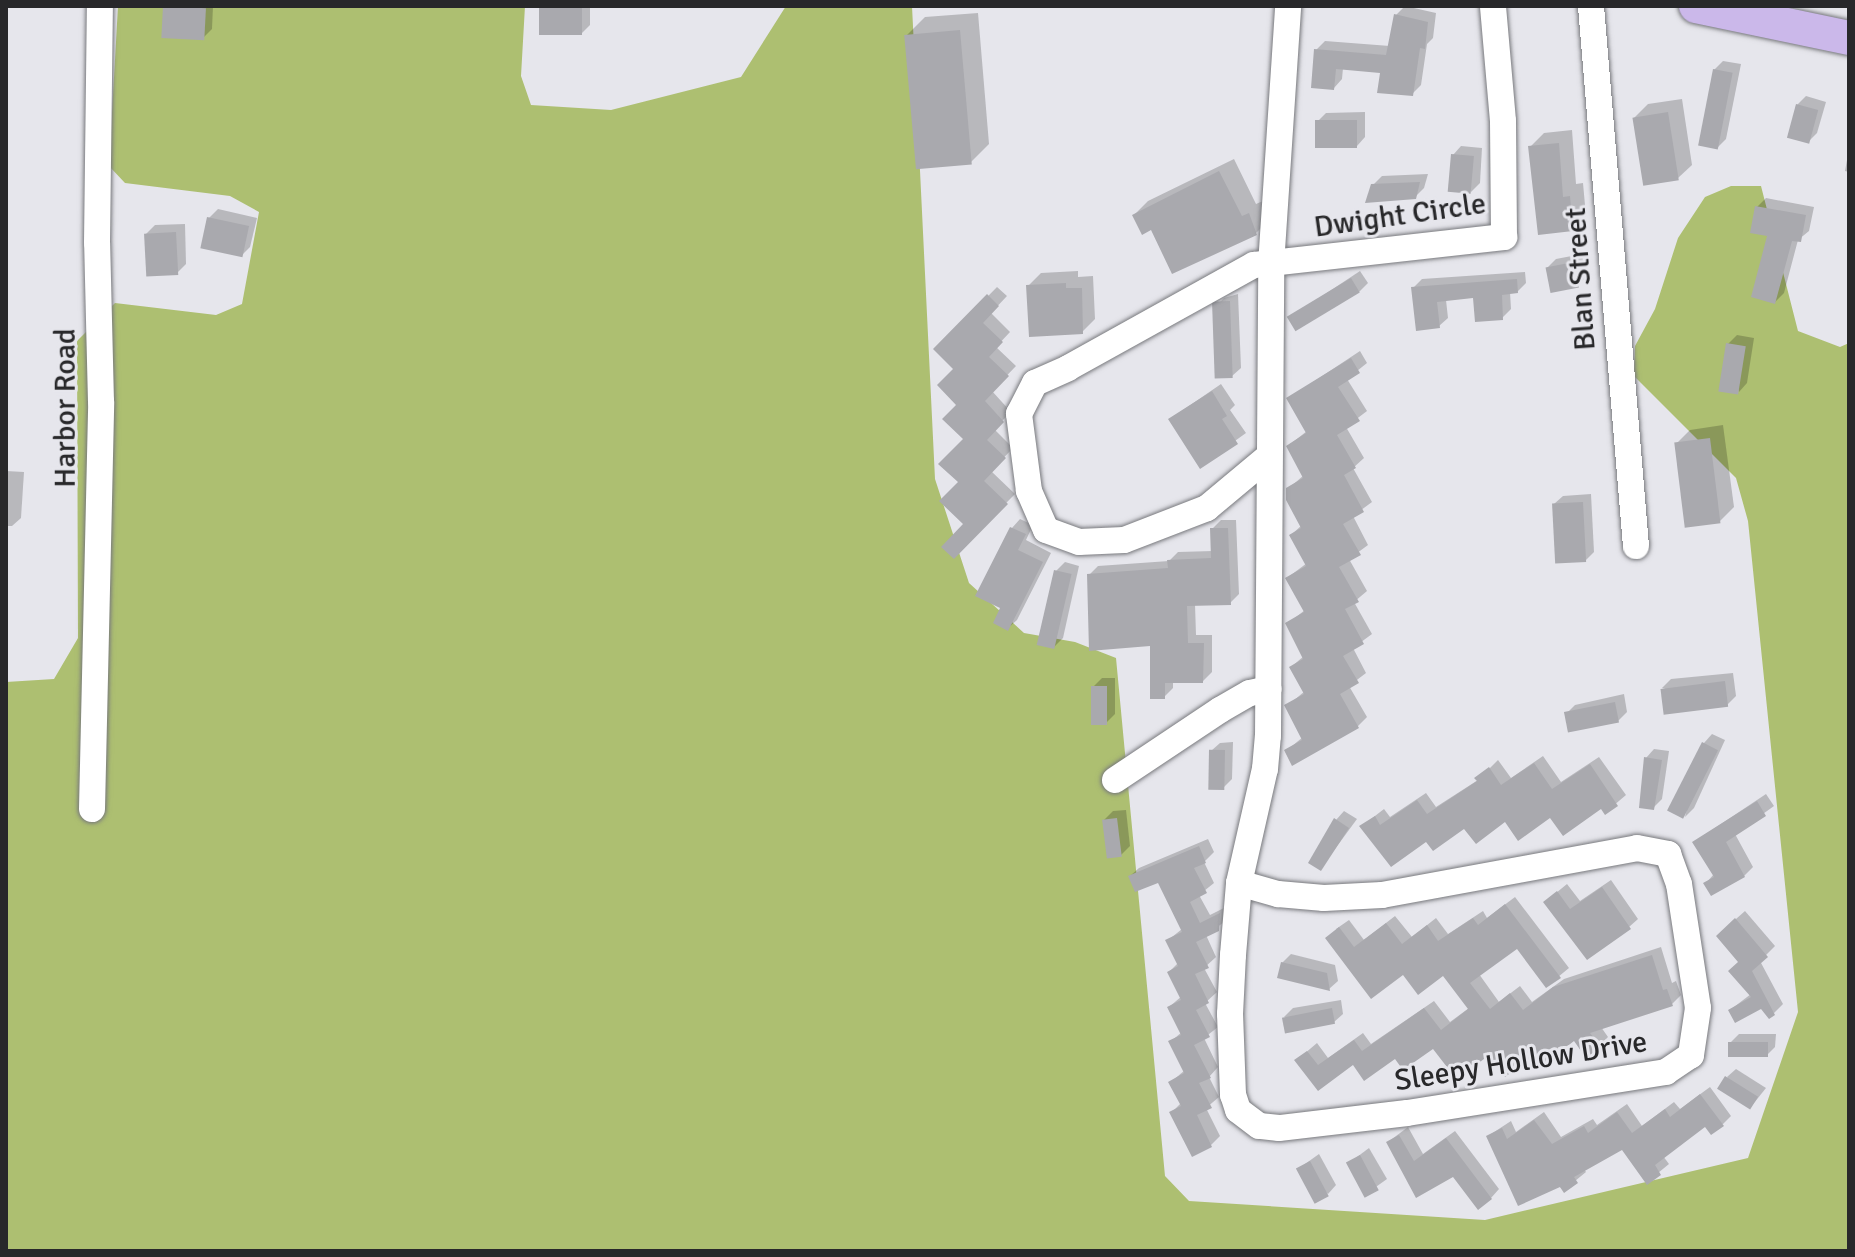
<!DOCTYPE html>
<html>
<head>
<meta charset="utf-8">
<style>
  body { margin:0 }
  #map { position:relative; width:1855px; height:1257px; overflow:hidden; background:#e6e6ec; font-family:Signika,sans-serif }
  div>[style] { position:absolute }
  .green>* { inset:0; background:#adbf71 }
  .shadow>* { inset:0; background:#0003 }
  .building>* { inset:0; background:#a9a9ae; transform-origin:0 0 }
  .roads { filter:drop-shadow(0 0 2px #78797d) drop-shadow(0 0 2px #78797d) }
  .minor>* { height:26px; margin:-13px; padding:0 13px; transform-origin:13px; border-radius:13px; background:#fff }
  .major>* { height:34px; margin:-17px; padding:0 17px; transform-origin:17px; border-radius:17px; background:#cbb8ea }
  span { translate:-50% -50%; white-space:nowrap; text-align:center; line-height:1.15; -webkit-text-stroke:6px #e6e6ec; paint-order:stroke }
  .street-label { font-size:30px; color:#28282a }
  .frame { position:absolute; inset:0; border:8px solid #28282a; pointer-events:none }
</style>
</head>
<body>
<div id="map">
  <div class="green">
    <i style="clip-path:polygon(118px 6px,525px 6px,521px 76px,531px 105px,611px 110px,741px 77px,786px 6px,912px 6px,935px 479px,969px 583px,1024px 633px,1075px 642px,1116px 658px,1165px 1176px,1189px 1201px,1485px 1220px,1748px 1158px,1798px 1012px,1748px 521px,1736px 478px,1634px 376px,1635px 346px,1655px 309px,1678px 238px,1705px 197px,1731px 186px,1761px 186px,1798px 331px,1840px 347px,1849px 343px,1849px 1251px,6px 1251px,6px 682px,54px 679px,78px 638px,77px 341px,115px 303px,216px 315px,242px 304px,259px 212px,230px 196px,125px 183px,109px 166px)"></i>
  </div>
  <div class="shadow">
    <i style="clip-path:polygon(213px 6px,212px 29px,203px 38px,165px 7px)"></i>
    <i style="clip-path:polygon(541px 6px,590px 6px,590px 25px,581px 34px)"></i>
    <i style="clip-path:polygon(1405px 6px,1436px 13px,1433px 38px,1427px 44px,1421px 85px,1412px 94px,1383px 71px,1343px 68px,1342px 79px,1334px 88px,1316px 50px,1325px 41px,1390px 46px,1396px 15px)"></i>
    <i style="clip-path:polygon(978px 13px,989px 144px,970px 163px,906px 36px,925px 17px)"></i>
    <i style="clip-path:polygon(1723px 61px,1741px 64px,1726px 139px,1717px 148px,1714px 70px)"></i>
    <i style="clip-path:polygon(1806px 96px,1826px 102px,1817px 133px,1808px 142px,1797px 105px)"></i>
    <i style="clip-path:polygon(1682px 99px,1692px 165px,1678px 178px,1634px 118px,1648px 104px)"></i>
    <i style="clip-path:polygon(1365px 112px,1365px 137px,1357px 146px,1317px 122px,1326px 113px)"></i>
    <i style="clip-path:polygon(1572px 130px,1576px 184px,1583px 183px,1586px 216px,1572px 229px,1530px 147px,1544px 133px)"></i>
    <i style="clip-path:polygon(1461px 146px,1482px 148px,1480px 183px,1471px 192px,1453px 155px)"></i>
    <i style="clip-path:polygon(1849px 149px,1849px 172px,1845px 171px)"></i>
    <i style="clip-path:polygon(1234px 159px,1256px 204px,1263px 201px,1270px 219px,1256px 233px,1152px 227px,1134px 215px,1148px 201px)"></i>
    <i style="clip-path:polygon(1428px 174px,1424px 188px,1415px 197px,1373px 185px,1382px 176px)"></i>
    <i style="clip-path:polygon(1766px 198px,1814px 207px,1809px 231px,1798px 240px,1784px 293px,1775px 302px,1770px 234px,1757px 207px)"></i>
    <i style="clip-path:polygon(218px 209px,257px 218px,250px 247px,241px 256px,209px 218px)"></i>
    <i style="clip-path:polygon(185px 224px,186px 264px,177px 273px,146px 234px,155px 225px)"></i>
    <i style="clip-path:polygon(1582px 254px,1586px 277px,1578px 286px,1547px 268px,1556px 259px)"></i>
    <i style="clip-path:polygon(1078px 271px,1078px 277px,1093px 276px,1095px 319px,1082px 332px,1028px 286px,1041px 273px)"></i>
    <i style="clip-path:polygon(1360px 271px,1368px 283px,1359px 292px,1298px 312px)"></i>
    <i style="clip-path:polygon(1525px 272px,1526px 283px,1517px 292px,1510px 292px,1511px 309px,1502px 318px,1475px 296px,1446px 300px,1448px 318px,1439px 326px,1413px 288px,1422px 279px)"></i>
    <i style="clip-path:polygon(997px 287px,1007px 296px,991px 313px,1010px 332px,996px 347px,1016px 366px,992px 391px,1011px 412px,994px 429px,1013px 448px,991px 471px,1015px 494px,954px 556px,966px 524px,960px 482px,965px 439px,956px 368px,936px 349px)"></i>
    <i style="clip-path:polygon(1238px 294px,1241px 368px,1232px 376px,1215px 307px,1224px 298px)"></i>
    <i style="clip-path:polygon(1737px 335px,1754px 338px,1747px 383px,1739px 392px,1728px 344px)"></i>
    <i style="clip-path:polygon(1360px 351px,1367px 363px,1347px 379px,1367px 411px,1346px 427px,1364px 458px,1353px 468px,1372px 502px,1353px 516px,1368px 545px,1349px 559px,1367px 591px,1354px 602px,1372px 634px,1353px 648px,1366px 673px,1349px 686px,1367px 717px,1358px 726px,1293px 763px,1286px 751px,1303px 737px,1287px 706px,1305px 691px,1291px 667px,1304px 656px,1287px 624px,1305px 610px,1287px 578px,1307px 563px,1291px 535px,1302px 525px,1288px 489px,1304px 475px,1288px 446px,1307px 431px,1289px 398px)"></i>
    <i style="clip-path:polygon(1221px 384px,1235px 405px,1230px 410px,1246px 433px,1200px 466px,1170px 419px)"></i>
    <i style="clip-path:polygon(1723px 425px,1734px 507px,1720px 521px,1676px 444px,1690px 430px)"></i>
    <i style="clip-path:polygon(6px 471px,24px 472px,21px 518px,12px 526px,6px 526px)"></i>
    <i style="clip-path:polygon(1591px 494px,1594px 552px,1586px 560px,1554px 504px,1563px 496px)"></i>
    <i style="clip-path:polygon(1020px 519px,1033px 525px,1026px 540px,1051px 553px,1017px 620px,1008px 628px,1003px 607px,1012px 528px)"></i>
    <i style="clip-path:polygon(1221px 520px,1236px 520px,1239px 594px,1230px 603px,1195px 604px,1196px 635px,1212px 635px,1212px 672px,1203px 681px,1173px 681px,1173px 688px,1164px 697px,1152px 644px,1089px 575px,1098px 566px,1169px 561px,1178px 552px,1213px 551px,1212px 529px)"></i>
    <i style="clip-path:polygon(1065px 562px,1079px 566px,1063px 638px,1054px 647px,1056px 571px)"></i>
    <i style="clip-path:polygon(1733px 673px,1736px 696px,1727px 705px,1662px 688px,1671px 679px)"></i>
    <i style="clip-path:polygon(1102px 678px,1115px 678px,1115px 714px,1106px 723px,1093px 687px)"></i>
    <i style="clip-path:polygon(1624px 694px,1627px 712px,1618px 721px,1566px 714px,1575px 705px)"></i>
    <i style="clip-path:polygon(1712px 734px,1725px 740px,1694px 808px,1685px 817px,1704px 743px)"></i>
    <i style="clip-path:polygon(1233px 742px,1232px 779px,1223px 788px,1211px 751px,1220px 743px)"></i>
    <i style="clip-path:polygon(1654px 749px,1669px 751px,1662px 799px,1653px 808px,1646px 758px)"></i>
    <i style="clip-path:polygon(1543px 756px,1561px 782px,1599px 757px,1626px 795px,1606px 812px,1602px 806px,1464px 826px,1427px 839px,1362px 826px,1384px 809px,1390px 817px,1426px 793px,1436px 807px,1478px 780px,1498px 760px,1511px 778px)"></i>
    <i style="clip-path:polygon(1766px 794px,1774px 806px,1735px 834px,1753px 867px,1744px 876px,1706px 883px,1714px 874px,1694px 842px)"></i>
    <i style="clip-path:polygon(1126px 810px,1130px 846px,1121px 855px,1104px 820px,1113px 811px)"></i>
    <i style="clip-path:polygon(1344px 811px,1357px 819px,1321px 868px,1336px 820px)"></i>
    <i style="clip-path:polygon(1208px 839px,1214px 852px,1204px 862px,1214px 883px,1199px 895px,1210px 915px,1228px 906px,1227px 920px,1206px 935px,1216px 957px,1204px 968px,1217px 992px,1205px 1003px,1218px 1027px,1204px 1038px,1218px 1067px,1209px 1077px,1219px 1097px,1206px 1108px,1220px 1136px,1211px 1145px,1172px 1112px,1181px 1103px,1171px 1082px,1185px 1070px,1170px 1042px,1182px 1032px,1169px 1007px,1182px 996px,1169px 972px,1179px 962px,1167px 941px,1182px 929px,1159px 880px,1130px 876px,1139px 868px)"></i>
    <i style="clip-path:polygon(1611px 880px,1638px 919px,1629px 927px,1545px 902px,1567px 884px,1580px 901px)"></i>
    <i style="clip-path:polygon(1515px 897px,1569px 968px,1547px 986px,1517px 947px,1479px 974px,1499px 1002px,1520px 986px,1532px 1002px,1564px 979px,1661px 947px,1672px 983px,1676px 981px,1681px 995px,1672px 1004px,1601px 1027px,1608px 1037px,1599px 1046px,1574px 1039px,1535px 1052px,1489px 1053px,1433px 1046px,1353px 1063px,1318px 1089px,1297px 1060px,1317px 1043px,1328px 1058px,1363px 1033px,1371px 1044px,1434px 1001px,1450px 1022px,1469px 1008px,1443px 973px,1403px 972px,1372px 996px,1336px 929px,1349px 920px,1364px 940px,1395px 916px,1412px 937px,1436px 918px,1448px 934px,1483px 911px,1487px 918px)"></i>
    <i style="clip-path:polygon(1745px 911px,1775px 946px,1760px 961px,1783px 1004px,1774px 1013px,1762px 1006px,1730px 1010px,1751px 994px,1727px 927px)"></i>
    <i style="clip-path:polygon(1291px 954px,1335px 965px,1338px 981px,1329px 989px,1282px 963px)"></i>
    <i style="clip-path:polygon(1341px 1000px,1343px 1014px,1334px 1022px,1284px 1017px,1293px 1008px)"></i>
    <i style="clip-path:polygon(1739px 1034px,1776px 1034px,1775px 1047px,1766px 1056px,1730px 1043px)"></i>
    <i style="clip-path:polygon(1736px 1069px,1766px 1088px,1750px 1108px,1727px 1077px)"></i>
    <i style="clip-path:polygon(1710px 1087px,1731px 1116px,1723px 1124px,1706px 1124px,1663px 1156px,1669px 1164px,1647px 1182px,1623px 1147px,1584px 1169px,1586px 1172px,1564px 1190px,1488px 1136px,1511px 1121px,1516px 1132px,1544px 1112px,1561px 1137px,1593px 1119px,1597px 1125px,1627px 1104px,1642px 1126px,1674px 1102px,1680px 1109px)"></i>
    <i style="clip-path:polygon(1408px 1127px,1423px 1154px,1455px 1131px,1499px 1189px,1491px 1198px,1454px 1175px,1417px 1195px,1388px 1142px)"></i>
    <i style="clip-path:polygon(1369px 1148px,1387px 1179px,1366px 1194px,1349px 1163px)"></i>
    <i style="clip-path:polygon(1319px 1154px,1336px 1185px,1328px 1194px,1298px 1169px)"></i>
  </div>
  <div class="building">
    <i style="left:163px;top:6px;width:43px;height:32px;rotate:3deg"></i>
    <i style="left:539px;top:6px;width:43px;height:29px"></i>
    <i style="clip-path:polygon(1394px 14px,1428px 22px,1425px 49px,1420px 48px,1413px 96px,1377px 93px,1380px 73px,1336px 69px,1334px 90px,1311px 88px,1314px 49px,1386px 55px)"></i>
    <i style="left:960px;top:30px;width:135px;height:56px;rotate:85deg"></i>
    <i style="left:1713px;top:69px;width:20px;height:78px;rotate:11deg"></i>
    <i style="left:1796px;top:104px;width:23px;height:35px;rotate:15deg"></i>
    <i style="left:1668px;top:112px;width:69px;height:36px;rotate:81deg"></i>
    <i style="left:1357px;top:120px;width:28px;height:42px;rotate:90deg"></i>
    <i style="clip-path:polygon(1559px 143px,1563px 197px,1570px 196px,1573px 231px,1538px 235px,1528px 146px)"></i>
    <i style="left:1451px;top:154px;width:23px;height:38px;rotate:5deg"></i>
    <i style="clip-path:polygon(1219px 171px,1242px 216px,1249px 213px,1257px 235px,1172px 274px,1151px 230px,1142px 235px,1132px 215px)"></i>
    <i style="clip-path:polygon(1420px 182px,1416px 199px,1365px 203px,1371px 184px)"></i>
    <i style="clip-path:polygon(1755px 206px,1806px 215px,1801px 242px,1792px 241px,1775px 304px,1751px 297px,1767px 236px,1750px 233px)"></i>
    <i style="left:207px;top:217px;width:43px;height:32px;rotate:12deg"></i>
    <i style="left:176px;top:232px;width:43px;height:32px;rotate:87deg"></i>
    <i style="left:1574px;top:262px;width:26px;height:29px;rotate:79deg"></i>
    <i style="left:1351px;top:278px;width:17px;height:75px;rotate:59deg"></i>
    <i style="clip-path:polygon(1517px 279px,1518px 293px,1502px 295px,1503px 320px,1475px 322px,1473px 298px,1437px 302px,1440px 328px,1416px 331px,1411px 287px)"></i>
    <i style="clip-path:polygon(1066px 283px,1066px 288px,1082px 288px,1083px 334px,1029px 337px,1026px 285px)"></i>
    <i style="clip-path:polygon(987px 294px,999px 306px,983px 323px,1003px 342px,989px 357px,1009px 376px,985px 401px,1004px 422px,987px 440px,1006px 458px,984px 481px,1008px 504px,954px 559px,941px 547px,963px 524px,939px 501px,958px 482px,938px 464px,963px 439px,942px 419px,956px 405px,937px 385px,953px 369px,933px 349px)"></i>
    <i style="left:1230px;top:301px;width:77px;height:18px;rotate:88deg"></i>
    <i style="left:1726px;top:343px;width:20px;height:49px;rotate:9deg"></i>
    <i style="clip-path:polygon(1351px 358px,1360px 373px,1338px 387px,1360px 421px,1337px 435px,1356px 468px,1344px 475px,1364px 512px,1343px 524px,1361px 555px,1339px 567px,1359px 602px,1345px 609px,1364px 644px,1343px 656px,1359px 683px,1340px 694px,1359px 728px,1292px 766px,1284px 750px,1302px 740px,1284px 705px,1304px 694px,1289px 667px,1303px 659px,1285px 623px,1304px 612px,1285px 578px,1306px 566px,1289px 535px,1301px 528px,1286px 500px,1286px 488px,1303px 478px,1286px 446px,1306px 433px,1286px 398px)"></i>
    <i style="clip-path:polygon(1212px 391px,1227px 416px,1222px 419px,1238px 444px,1200px 469px,1168px 419px)"></i>
    <i style="left:1710px;top:438px;width:86px;height:36px;rotate:83deg"></i>
    <i style="left:1583px;top:502px;width:60px;height:31px;rotate:87deg"></i>
    <i style="clip-path:polygon(1010px 527px,1026px 534px,1018px 550px,1043px 562px,1008px 631px,993px 623px,1000px 608px,975px 596px)"></i>
    <i style="clip-path:polygon(1210px 528px,1228px 528px,1231px 605px,1187px 606px,1188px 643px,1204px 643px,1203px 683px,1165px 683px,1165px 699px,1150px 699px,1150px 646px,1089px 651px,1087px 574px,1168px 568px,1167px 560px,1211px 558px)"></i>
    <i style="left:1054px;top:570px;width:18px;height:77px;rotate:13deg"></i>
    <i style="left:1725px;top:681px;width:26px;height:65px;rotate:83deg"></i>
    <i style="left:1091px;top:686px;width:16px;height:39px"></i>
    <i style="left:1615px;top:702px;width:21px;height:52px;rotate:79deg"></i>
    <i style="left:1702px;top:742px;width:18px;height:77px;rotate:27deg"></i>
    <i style="left:1225px;top:750px;width:40px;height:16px;rotate:91deg"></i>
    <i style="clip-path:polygon(1644px 757px,1662px 760px,1654px 810px,1639px 808px)"></i>
    <i style="clip-path:polygon(1534px 763px,1552px 789px,1590px 764px,1618px 806px,1605px 815px,1601px 809px,1563px 836px,1550px 818px,1518px 841px,1505px 822px,1476px 844px,1464px 829px,1433px 851px,1426px 842px,1391px 867px,1359px 826px,1375px 816px,1380px 825px,1417px 800px,1427px 814px,1477px 781px,1474px 778px,1489px 767px,1501px 785px)"></i>
    <i style="clip-path:polygon(1757px 801px,1766px 816px,1726px 842px,1745px 877px,1711px 896px,1703px 883px,1714px 877px,1692px 842px)"></i>
    <i style="left:1117px;top:818px;width:39px;height:15px;rotate:83deg"></i>
    <i style="clip-path:polygon(1334px 818px,1349px 828px,1321px 871px,1308px 863px)"></i>
    <i style="clip-path:polygon(1199px 846px,1206px 863px,1194px 868px,1207px 893px,1190px 902px,1200px 923px,1220px 913px,1219px 931px,1196px 942px,1209px 968px,1195px 974px,1209px 1003px,1196px 1010px,1210px 1037px,1194px 1045px,1211px 1078px,1199px 1083px,1212px 1108px,1197px 1115px,1212px 1147px,1192px 1157px,1169px 1112px,1181px 1106px,1168px 1082px,1184px 1073px,1168px 1041px,1181px 1035px,1167px 1007px,1181px 1000px,1167px 972px,1178px 966px,1165px 940px,1182px 932px,1158px 883px,1135px 892px,1128px 876px)"></i>
    <i style="clip-path:polygon(1602px 887px,1631px 929px,1587px 960px,1543px 902px,1557px 891px,1570px 909px)"></i>
    <i style="clip-path:polygon(1505px 904px,1561px 978px,1546px 988px,1517px 949px,1470px 983px,1490px 1009px,1510px 993px,1523px 1010px,1553px 987px,1652px 955px,1663px 990px,1667px 989px,1673px 1006px,1590px 1033px,1601px 1047px,1586px 1058px,1574px 1041px,1543px 1065px,1535px 1055px,1505px 1077px,1489px 1055px,1457px 1080px,1433px 1049px,1403px 1070px,1395px 1059px,1364px 1081px,1353px 1065px,1318px 1091px,1294px 1060px,1307px 1051px,1318px 1065px,1354px 1040px,1362px 1051px,1424px 1008px,1441px 1030px,1468px 1009px,1443px 976px,1418px 995px,1403px 975px,1371px 999px,1325px 938px,1339px 927px,1354px 947px,1386px 923px,1402px 944px,1427px 925px,1438px 941px,1473px 918px,1478px 925px)"></i>
    <i style="clip-path:polygon(1735px 918px,1768px 957px,1752px 971px,1775px 1015px,1769px 1019px,1761px 1009px,1735px 1023px,1728px 1010px,1751px 997px,1728px 971px,1738px 962px,1716px 936px)"></i>
    <i style="clip-path:polygon(1281px 962px,1327px 973px,1330px 991px,1277px 978px)"></i>
    <i style="left:1332px;top:1008px;width:16px;height:51px;rotate:79deg"></i>
    <i style="left:1728px;top:1042px;width:40px;height:15px"></i>
    <i style="left:1725px;top:1076px;width:39px;height:15px;rotate:32deg"></i>
    <i style="clip-path:polygon(1700px 1094px,1724px 1126px,1711px 1135px,1705px 1127px,1655px 1165px,1661px 1175px,1647px 1185px,1622px 1150px,1574px 1177px,1578px 1183px,1564px 1193px,1560px 1187px,1518px 1206px,1486px 1136px,1502px 1128px,1507px 1139px,1534px 1120px,1552px 1144px,1584px 1126px,1588px 1133px,1617px 1112px,1632px 1133px,1665px 1109px,1670px 1117px)"></i>
    <i style="clip-path:polygon(1399px 1135px,1414px 1161px,1446px 1138px,1492px 1199px,1478px 1210px,1453px 1177px,1416px 1198px,1386px 1142px)"></i>
    <i style="left:1360px;top:1155px;width:40px;height:16px;rotate:62deg"></i>
    <i style="left:1310px;top:1161px;width:40px;height:16px;rotate:62deg"></i>
  </div>
  <div class="roads">
    <div class="minor">
      <i style="left:1591px;top:6px;width:542px;rotate:85.24deg"></i>
      <i style="left:1268px;top:457px;width:80px;rotate:140.1deg"></i>
      <i style="left:1207px;top:508px;width:89px;rotate:158.9deg"></i>
      <i style="left:1124px;top:540px;width:45px;rotate:177.5deg"></i>
      <i style="left:1079px;top:542px;width:35px;rotate:-160deg"></i>
      <i style="left:1046px;top:530px;width:43px;rotate:-113.6deg"></i>
      <i style="left:1029px;top:491px;width:78px;rotate:-97.4deg"></i>
      <i style="left:1019px;top:414px;width:35px;rotate:-63deg"></i>
      <i style="left:1035px;top:383px;width:36px;rotate:-24deg"></i>
      <i style="left:1068px;top:368px;width:213px;rotate:-29deg"></i>
      <i style="left:1254px;top:265px;width:252px;rotate:-6.4deg"></i>
      <i style="left:1504px;top:237px;width:116px;rotate:-90.5deg"></i>
      <i style="left:1503px;top:121px;width:115px;rotate:-95deg"></i>
      <i style="left:1115px;top:780px;width:126px;rotate:-33.7deg"></i>
      <i style="left:1220px;top:710px;width:34px;rotate:-30deg"></i>
      <i style="left:1250px;top:693px;width:19px;rotate:-12deg"></i>
      <i style="left:92px;top:809px;width:407px;rotate:-88.7deg"></i>
      <i style="left:101px;top:402px;width:159px;rotate:-91.4deg"></i>
      <i style="left:97px;top:243px;width:237px;rotate:-89.3deg"></i>
      <i style="left:1239px;top:883px;width:41px;rotate:15.8deg"></i>
      <i style="left:1278px;top:894px;width:46px;rotate:5deg"></i>
      <i style="left:1324px;top:898px;width:58px;rotate:-3deg"></i>
      <i style="left:1382px;top:895px;width:259px;rotate:-10.4deg"></i>
      <i style="left:1637px;top:848px;width:32px;rotate:11deg"></i>
      <i style="left:1668px;top:854px;width:32px;rotate:70deg"></i>
      <i style="left:1679px;top:884px;width:125px;rotate:81.3deg"></i>
      <i style="left:1698px;top:1008px;width:48px;rotate:98.5deg"></i>
      <i style="left:1691px;top:1055px;width:30px;rotate:146deg"></i>
      <i style="left:1666px;top:1072px;width:262px;rotate:171deg"></i>
      <i style="left:1407px;top:1113px;width:129px;rotate:173.3deg"></i>
      <i style="left:1279px;top:1128px;width:20px;rotate:-174deg"></i>
      <i style="left:1259px;top:1126px;width:26px;rotate:-143deg"></i>
      <i style="left:1238px;top:1110px;width:16px;rotate:-108deg"></i>
      <i style="left:1233px;top:1095px;width:81px;rotate:-92.1deg"></i>
      <i style="left:1230px;top:1014px;width:59px;rotate:-87.1deg"></i>
      <i style="left:1233px;top:955px;width:72px;rotate:-85.2deg"></i>
      <i style="left:1239px;top:883px;width:117px;rotate:-77.2deg"></i>
      <i style="left:1265px;top:769px;width:33px;rotate:-85deg"></i>
      <i style="left:1268px;top:736px;width:471px;rotate:-89.6deg"></i>
      <i style="left:1271px;top:265px;width:260px;rotate:-86.2deg"></i>
    </div>
    <div class="major">
      <i style="left:1696px;top:6px;width:156px;rotate:11.8deg"></i>
    </div>
  </div>
  <div class="street-label">
    <span style="left:1400px;top:216px;rotate:-8deg">Dwight Circle</span>
    <span style="left:1581px;top:279px;rotate:-94deg">Blan Street</span>
    <span style="left:66px;top:408px;rotate:-90deg">Harbor Road</span>
    <span style="left:1521px;top:1062px;rotate:-9deg">Sleepy Hollow Drive</span>
  </div>
  <div class="frame"></div>
</div>
</body>
</html>
